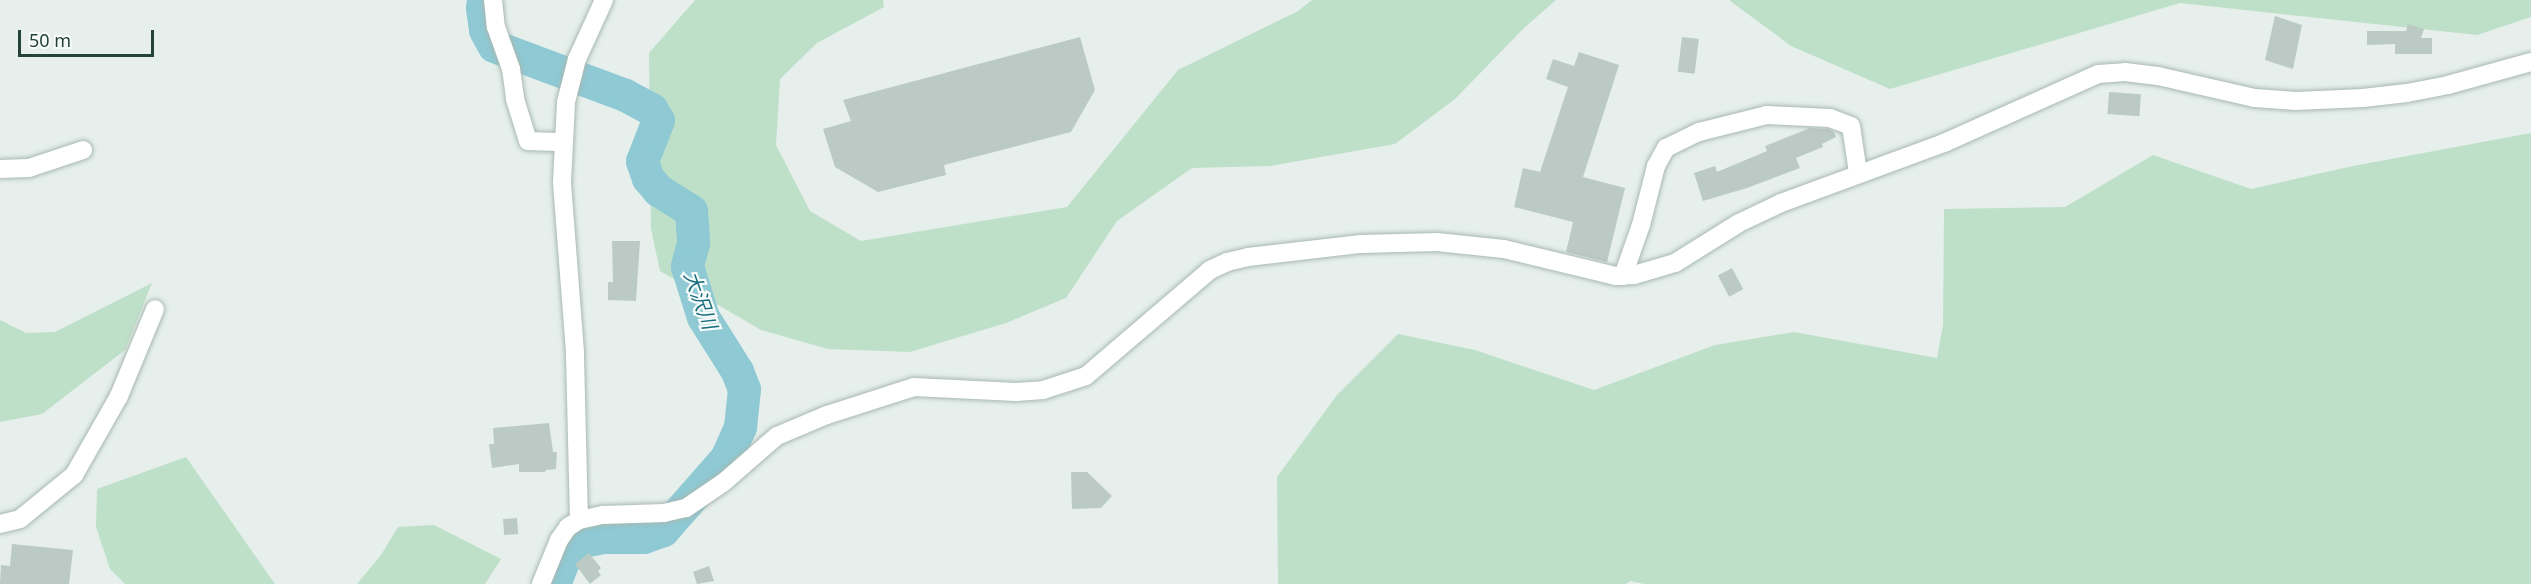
<!DOCTYPE html>
<html>
<head>
<meta charset="utf-8">
<style>
  body { margin:0 }
  #map { position:relative; width:2531px; height:584px; overflow:hidden; background:#e6efeb; font-family:"Noto Sans","Noto Sans JP",sans-serif }
  div>[style] { position:absolute }
  .green>* { inset:0; background:#bfe0c8 }
  .river>* { height:33px; margin:-16.5px; padding:0 16.5px; transform-origin:16.5px; border-radius:16.5px; background:#8ec9d4 }
  .building>* { inset:0; background:#bbcac4; transform-origin:0 0 }
  .roads { filter:drop-shadow(0 0 2px #a8b8b2) drop-shadow(0 0 2px #a8b8b2) }
  .minor>* { height:18px; margin:-9px; padding:0 9px; transform-origin:9px; border-radius:9px; background:#fff }
  span { translate:-50% -50%; white-space:nowrap; text-align:center; line-height:1.15; -webkit-text-stroke:4.5px #f7fbf9; paint-order:stroke }
  .water-label { font-size:20px; color:#1c6f80; font-style:italic }
  .scale { position:absolute; left:18px; top:30px; width:136px; height:27px; box-sizing:border-box; border:3px solid #24423a; border-top:0; padding-left:8px; font-size:18px; line-height:21px; white-space:nowrap; color:#24423a; -webkit-text-stroke:4px #f7fbf9; paint-order:stroke }
</style>
</head>
<body>
<div id="map">
  <div class="green">
    <i style="clip-path:polygon(695px 0,883px 0,884px 7px,817px 43px,780px 79px,776px 145px,810px 211px,861px 241px,1067px 207px,1178px 70px,1298px 11px,1312px 0,1556px 0,1524px 28px,1455px 99px,1395px 144px,1270px 166px,1192px 168px,1117px 221px,1066px 298px,1006px 323px,910px 352px,828px 349px,761px 330px,660px 271px,651px 229px,649px 53px)"></i>
    <i style="clip-path:polygon(1729px 0,2531px 0,2531px 17px,2477px 35px,2180px 3px,1890px 89px,1791px 46px)"></i>
    <i style="clip-path:polygon(2531px 133px,2531px 584px,1644px 584px,1630px 581px,1626px 584px,1278px 584px,1277px 477px,1337px 395px,1398px 334px,1475px 350px,1594px 390px,1715px 345px,1794px 332px,1937px 358px,1943px 325px,1944px 209px,2065px 207px,2153px 155px,2251px 189px,2353px 166px)"></i>
    <i style="clip-path:polygon(152px 283px,125px 350px,42px 414px,0 422px,0 320px,26px 333px,55px 332px)"></i>
    <i style="clip-path:polygon(186px 457px,275px 584px,125px 584px,110px 569px,96px 527px,97px 489px)"></i>
    <i style="clip-path:polygon(434px 525px,501px 559px,485px 584px,357px 584px,381px 555px,398px 527px)"></i>
  </div>
  <div class="river">
    <i style="left:483px;top:0;width:8px;rotate:97deg"></i>
    <i style="left:482px;top:8px;width:22px;rotate:82deg"></i>
    <i style="left:485px;top:30px;width:18px;rotate:61deg"></i>
    <i style="left:494px;top:46px;width:140px;rotate:20.5deg"></i>
    <i style="left:625px;top:95px;width:30px;rotate:28deg"></i>
    <i style="left:651px;top:109px;width:13px;rotate:58deg"></i>
    <i style="left:658px;top:120px;width:44px;rotate:111.3deg"></i>
    <i style="left:642px;top:161px;width:18px;rotate:71deg"></i>
    <i style="left:648px;top:178px;width:16px;rotate:50deg"></i>
    <i style="left:658px;top:190px;width:39px;rotate:32deg"></i>
    <i style="left:691px;top:211px;width:32px;rotate:86deg"></i>
    <i style="left:693px;top:243px;width:24px;rotate:105deg"></i>
    <i style="left:687px;top:266px;width:53px;rotate:72.6deg"></i>
    <i style="left:703px;top:317px;width:64px;rotate:57.8deg"></i>
    <i style="left:737px;top:371px;width:19px;rotate:69deg"></i>
    <i style="left:744px;top:389px;width:38px;rotate:96deg"></i>
    <i style="left:740px;top:427px;width:34px;rotate:114deg"></i>
    <i style="left:726px;top:458px;width:96px;rotate:131.2deg"></i>
    <i style="left:663px;top:530px;width:20px;rotate:160deg"></i>
    <i style="left:644px;top:537px;width:41px;rotate:180deg"></i>
    <i style="left:603px;top:537px;width:26px;rotate:169deg"></i>
    <i style="left:577px;top:542px;width:24px;rotate:126deg"></i>
    <i style="left:563px;top:561px;width:25px;rotate:111deg"></i>
  </div>
  <div class="building">
    <i style="clip-path:polygon(2275px 16px,2302px 25px,2293px 69px,2265px 60px)"></i>
    <i style="clip-path:polygon(2408px 24px,2424px 29px,2421px 38px,2432px 38px,2432px 54px,2395px 54px,2395px 44px,2367px 45px,2367px 31px,2406px 31px)"></i>
    <i style="clip-path:polygon(1080px 37px,1095px 90px,1071px 132px,944px 165px,946px 175px,878px 192px,835px 167px,823px 129px,851px 121px,843px 100px)"></i>
    <i style="left:1682px;top:37px;width:17px;height:35px;rotate:7deg"></i>
    <i style="clip-path:polygon(1579px 52px,1619px 65px,1583px 177px,1625px 188px,1607px 262px,1566px 252px,1573px 222px,1514px 207px,1523px 168px,1540px 172px,1568px 87px,1546px 79px,1553px 59px,1574px 66px)"></i>
    <i style="left:2109px;top:92px;width:32px;height:22px;rotate:4deg"></i>
    <i style="clip-path:polygon(1810px 128px,1828px 129px,1834px 132px,1836px 137px,1822px 144px,1823px 147px,1796px 158px,1800px 168px,1747px 188px,1703px 201px,1694px 173px,1715px 166px,1717px 172px,1767px 151px,1765px 146px)"></i>
    <i style="clip-path:polygon(612px 241px,640px 241px,636px 301px,608px 300px,608px 282px,613px 282px)"></i>
    <i style="left:1732px;top:268px;width:24px;height:16px;rotate:62deg"></i>
    <i style="clip-path:polygon(549px 423px,553px 452px,557px 452px,556px 469px,546px 470px,545px 472px,519px 472px,519px 464px,492px 468px,489px 444px,494px 444px,493px 428px)"></i>
    <i style="clip-path:polygon(1071px 472px,1087px 472px,1112px 496px,1101px 508px,1072px 509px)"></i>
    <i style="left:517px;top:518px;width:16px;height:14px;rotate:86deg"></i>
    <i style="clip-path:polygon(12px 544px,73px 550px,69px 584px,0 584px,1px 565px,10px 566px)"></i>
    <i style="clip-path:polygon(589px 553px,601px 568px,598px 571px,601px 575px,590px 584px,575px 564px)"></i>
    <i style="clip-path:polygon(709px 566px,714px 581px,697px 584px,693px 572px)"></i>
  </div>
  <div class="roads">
    <div class="minor">
      <i style="left:493px;top:0;width:27px;rotate:84deg"></i>
      <i style="left:496px;top:27px;width:45px;rotate:70.3deg"></i>
      <i style="left:511px;top:69px;width:30px;rotate:82deg"></i>
      <i style="left:515px;top:99px;width:44px;rotate:72.8deg"></i>
      <i style="left:528px;top:141px;width:36px;rotate:2deg"></i>
      <i style="left:0;top:169px;width:29px;rotate:-2deg"></i>
      <i style="left:29px;top:168px;width:57px;rotate:-18.4deg"></i>
      <i style="left:1623px;top:276px;width:54px;rotate:-70.6deg"></i>
      <i style="left:1641px;top:225px;width:61px;rotate:-75.7deg"></i>
      <i style="left:1656px;top:166px;width:21px;rotate:-61deg"></i>
      <i style="left:1666px;top:148px;width:37px;rotate:-26deg"></i>
      <i style="left:1699px;top:132px;width:70px;rotate:-14deg"></i>
      <i style="left:1767px;top:115px;width:63px;rotate:2.7deg"></i>
      <i style="left:1830px;top:118px;width:22px;rotate:21deg"></i>
      <i style="left:1851px;top:126px;width:48px;rotate:81.5deg"></i>
      <i style="left:579px;top:520px;width:168px;rotate:-91.4deg"></i>
      <i style="left:575px;top:352px;width:170px;rotate:-94.4deg"></i>
      <i style="left:562px;top:182px;width:80px;rotate:-87.1deg"></i>
      <i style="left:566px;top:102px;width:44px;rotate:-75.7deg"></i>
      <i style="left:577px;top:59px;width:65px;rotate:-65.4deg"></i>
      <i style="left:0;top:524px;width:21px;rotate:-14deg"></i>
      <i style="left:20px;top:519px;width:70px;rotate:-39.2deg"></i>
      <i style="left:74px;top:475px;width:91px;rotate:-60.3deg"></i>
      <i style="left:119px;top:396px;width:94px;rotate:-67.5deg"></i>
      <i style="left:541px;top:584px;width:48px;rotate:-67.8deg"></i>
      <i style="left:559px;top:540px;width:16px;rotate:-55deg"></i>
      <i style="left:568px;top:527px;width:13px;rotate:-32deg"></i>
      <i style="left:579px;top:520px;width:25px;rotate:-12deg"></i>
      <i style="left:603px;top:515px;width:61px;rotate:-1.9deg"></i>
      <i style="left:664px;top:513px;width:23px;rotate:-13deg"></i>
      <i style="left:686px;top:508px;width:46px;rotate:-34.4deg"></i>
      <i style="left:724px;top:482px;width:70px;rotate:-41deg"></i>
      <i style="left:777px;top:436px;width:54px;rotate:-22.8deg"></i>
      <i style="left:827px;top:415px;width:91px;rotate:-17.8deg"></i>
      <i style="left:914px;top:387px;width:102px;rotate:2.8deg"></i>
      <i style="left:1016px;top:392px;width:27px;rotate:-4deg"></i>
      <i style="left:1043px;top:390px;width:45px;rotate:-18deg"></i>
      <i style="left:1086px;top:376px;width:163px;rotate:-40.5deg"></i>
      <i style="left:1210px;top:270px;width:19px;rotate:-25deg"></i>
      <i style="left:1227px;top:262px;width:22px;rotate:-13deg"></i>
      <i style="left:1248px;top:257px;width:114px;rotate:-6.6deg"></i>
      <i style="left:1361px;top:244px;width:76px;rotate:-1.5deg"></i>
      <i style="left:1437px;top:242px;width:67px;rotate:6deg"></i>
      <i style="left:1504px;top:249px;width:115px;rotate:13.6deg"></i>
      <i style="left:1616px;top:276px;width:18px;rotate:-3deg"></i>
      <i style="left:1634px;top:275px;width:43px;rotate:-16.3deg"></i>
      <i style="left:1675px;top:263px;width:75px;rotate:-32deg"></i>
      <i style="left:1739px;top:223px;width:47px;rotate:-25.5deg"></i>
      <i style="left:1781px;top:203px;width:174px;rotate:-20.2deg"></i>
      <i style="left:1944px;top:143px;width:169px;rotate:-24.1deg"></i>
      <i style="left:2098px;top:74px;width:27px;rotate:-4deg"></i>
      <i style="left:2125px;top:72px;width:33px;rotate:7deg"></i>
      <i style="left:2158px;top:76px;width:99px;rotate:12.8deg"></i>
      <i style="left:2255px;top:98px;width:41px;rotate:4.2deg"></i>
      <i style="left:2296px;top:101px;width:67px;rotate:-2.6deg"></i>
      <i style="left:2363px;top:98px;width:44px;rotate:-6.5deg"></i>
      <i style="left:2407px;top:93px;width:42px;rotate:-11deg"></i>
      <i style="left:2448px;top:85px;width:86px;rotate:-15.5deg"></i>
    </div>
  </div>
  <div class="water-label">
    <span style="left:701px;top:300px;rotate:70deg">大沢川</span>
  </div>
  <div class="scale">50 m</div>
</div>
</body>
</html>
